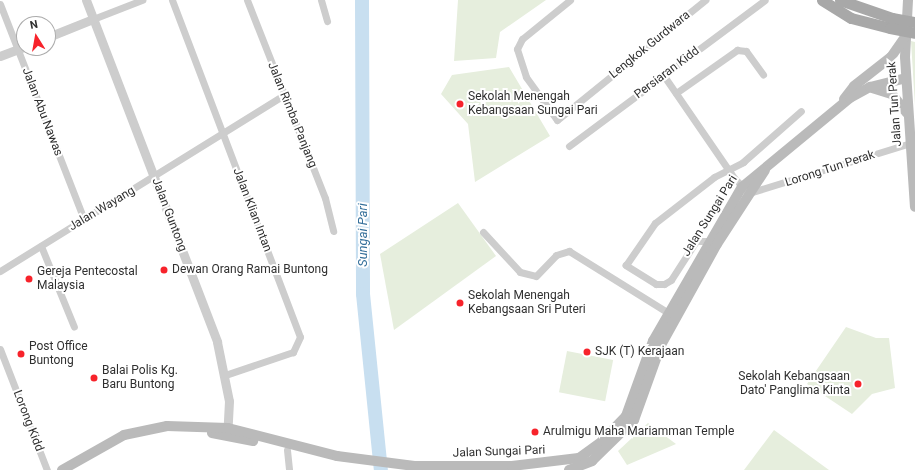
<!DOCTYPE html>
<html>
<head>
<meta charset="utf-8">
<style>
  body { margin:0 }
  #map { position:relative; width:915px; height:470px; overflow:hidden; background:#fff; font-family:Roboto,sans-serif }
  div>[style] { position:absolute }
  .green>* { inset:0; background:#e6eedd; transform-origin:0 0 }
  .river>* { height:14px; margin:-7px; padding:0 7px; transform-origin:7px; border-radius:7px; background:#c8dff0 }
  .minor>* { height:7px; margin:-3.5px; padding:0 3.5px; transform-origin:3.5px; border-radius:3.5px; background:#cdcdcd }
  .tertiary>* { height:9px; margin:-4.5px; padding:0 4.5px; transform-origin:4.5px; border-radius:4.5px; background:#cdcdcd }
  .secondary>* { height:10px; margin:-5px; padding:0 5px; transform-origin:5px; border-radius:5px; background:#bababa }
  .primary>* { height:11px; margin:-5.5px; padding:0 5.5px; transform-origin:5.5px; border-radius:5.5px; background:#a8a8a8 }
  .primary-bridge>* { height:11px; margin:-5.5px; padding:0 5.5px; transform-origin:5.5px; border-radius:5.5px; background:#a8a8a8 }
  .dots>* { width:11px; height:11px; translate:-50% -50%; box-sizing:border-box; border:2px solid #fff; border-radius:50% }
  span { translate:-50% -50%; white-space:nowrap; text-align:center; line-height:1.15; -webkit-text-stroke:4px #fff; paint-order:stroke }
  .street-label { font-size:12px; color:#303030 }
  .poi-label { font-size:12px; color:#303030 }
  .left { translate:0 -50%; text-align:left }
  .right { translate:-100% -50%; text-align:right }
  .water-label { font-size:13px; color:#35709b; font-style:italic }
  .north { position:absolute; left:16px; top:16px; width:40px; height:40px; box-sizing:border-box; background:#fff; border:1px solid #acacac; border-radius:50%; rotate:349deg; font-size:11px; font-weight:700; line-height:16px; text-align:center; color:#303030 }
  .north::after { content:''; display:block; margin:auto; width:14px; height:18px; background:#f7232b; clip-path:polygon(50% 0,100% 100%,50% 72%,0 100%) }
</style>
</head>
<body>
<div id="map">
  <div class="green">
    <i style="clip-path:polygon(458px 0,546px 0,500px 32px,496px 58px,454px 61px)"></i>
    <i style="clip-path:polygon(911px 41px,915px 42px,915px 106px)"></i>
    <i style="clip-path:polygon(509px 67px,550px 136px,475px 182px,468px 124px,441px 94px,452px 75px)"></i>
    <i style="clip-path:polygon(458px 203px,496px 256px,394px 330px,380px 254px)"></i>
    <i style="clip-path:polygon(846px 327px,876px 338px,889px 338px,895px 388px,872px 394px,852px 414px,807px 384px)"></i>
    <i style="left:567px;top:351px;width:47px;height:42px;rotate:11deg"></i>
    <i style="clip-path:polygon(648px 423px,676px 444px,627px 465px,618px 451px)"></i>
    <i style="clip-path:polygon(774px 430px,829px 470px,744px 470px)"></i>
  </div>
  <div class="river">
    <i style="left:362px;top:0;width:294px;rotate:89.8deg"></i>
    <i style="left:363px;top:294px;width:177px;rotate:84.2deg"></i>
  </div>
  <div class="minor">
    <i style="left:172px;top:0;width:360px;rotate:69.2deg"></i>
    <i style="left:300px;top:337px;width:17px;rotate:115deg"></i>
    <i style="left:293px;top:352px;width:72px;rotate:161.3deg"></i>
    <i style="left:247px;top:0;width:213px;rotate:68.5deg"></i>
    <i style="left:325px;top:198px;width:34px;rotate:76deg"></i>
    <i style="left:321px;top:0;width:22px;rotate:74deg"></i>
    <i style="left:570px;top:0;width:62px;rotate:140.9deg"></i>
    <i style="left:522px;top:39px;width:11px;rotate:117deg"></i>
    <i style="left:517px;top:49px;width:29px;rotate:72deg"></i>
    <i style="left:526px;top:77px;width:53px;rotate:54.2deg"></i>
    <i style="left:557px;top:120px;width:191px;rotate:-39deg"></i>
    <i style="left:0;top:4px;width:232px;rotate:68.7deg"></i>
    <i style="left:93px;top:19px;width:53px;rotate:-21.2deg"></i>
    <i style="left:664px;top:76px;width:124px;rotate:55.5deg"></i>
    <i style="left:734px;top:178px;width:21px;rotate:45deg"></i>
    <i style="left:749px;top:193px;width:170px;rotate:-17.2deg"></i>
    <i style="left:676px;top:93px;width:75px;rotate:-35.2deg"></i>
    <i style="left:737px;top:50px;width:9px;rotate:6deg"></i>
    <i style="left:746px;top:51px;width:29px;rotate:54deg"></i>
    <i style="left:569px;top:146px;width:244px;rotate:-36.7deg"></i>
    <i style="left:483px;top:232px;width:54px;rotate:47.2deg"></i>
    <i style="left:520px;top:272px;width:16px;rotate:14deg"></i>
    <i style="left:536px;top:276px;width:29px;rotate:-46deg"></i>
    <i style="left:556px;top:255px;width:14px;rotate:-17deg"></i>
    <i style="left:569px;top:251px;width:121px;rotate:31.9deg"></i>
    <i style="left:709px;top:241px;width:13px;rotate:180deg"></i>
    <i style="left:696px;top:241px;width:46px;rotate:122.7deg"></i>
    <i style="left:671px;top:280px;width:8px;rotate:150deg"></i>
    <i style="left:664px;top:284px;width:8px;rotate:180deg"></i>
    <i style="left:656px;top:284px;width:36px;rotate:-148deg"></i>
    <i style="left:626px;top:265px;width:51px;rotate:-55.4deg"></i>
    <i style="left:655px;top:223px;width:75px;rotate:-37.9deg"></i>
    <i style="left:714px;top:177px;width:33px;rotate:-27deg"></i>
    <i style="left:743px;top:162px;width:77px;rotate:-41.3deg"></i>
    <i style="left:41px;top:246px;width:87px;rotate:67.8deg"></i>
    <i style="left:0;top:271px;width:334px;rotate:-31.8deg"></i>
    <i style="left:0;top:349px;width:130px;rotate:68.8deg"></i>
    <i style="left:287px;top:450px;width:20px;rotate:84deg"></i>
  </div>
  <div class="tertiary">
    <i style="left:86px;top:0;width:366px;rotate:69deg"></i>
    <i style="left:217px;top:342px;width:60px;rotate:78.5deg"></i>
    <i style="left:229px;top:401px;width:34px;rotate:93deg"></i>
    <i style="left:48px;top:37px;width:48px;rotate:-21.8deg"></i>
    <i style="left:0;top:56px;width:26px;rotate:-21deg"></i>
  </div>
  <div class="secondary">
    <i style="left:908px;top:0;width:57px;rotate:93deg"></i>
    <i style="left:905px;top:57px;width:150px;rotate:86.2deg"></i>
    <i style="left:872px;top:88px;width:21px;rotate:17deg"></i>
    <i style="left:892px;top:94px;width:24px;rotate:52deg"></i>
    <i style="left:844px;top:99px;width:16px;rotate:-52deg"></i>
    <i style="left:854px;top:86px;width:47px;rotate:-38.1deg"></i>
    <i style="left:891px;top:57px;width:24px;rotate:-55deg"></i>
    <i style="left:212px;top:433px;width:42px;rotate:11deg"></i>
    <i style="left:62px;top:470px;width:71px;rotate:-29.4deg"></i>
    <i style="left:124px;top:435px;width:44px;rotate:-11.8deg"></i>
    <i style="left:167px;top:426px;width:61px;rotate:1.9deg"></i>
    <i style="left:228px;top:428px;width:113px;rotate:14.4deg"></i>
    <i style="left:337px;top:456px;width:78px;rotate:7.4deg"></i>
    <i style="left:414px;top:466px;width:98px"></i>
    <i style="left:512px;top:466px;width:67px;rotate:-6.8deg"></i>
    <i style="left:579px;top:458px;width:29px;rotate:-36deg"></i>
    <i style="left:602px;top:441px;width:35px;rotate:-46deg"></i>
    <i style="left:626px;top:416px;width:80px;rotate:-70.2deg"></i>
    <i style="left:653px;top:341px;width:178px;rotate:-60deg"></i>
    <i style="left:742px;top:187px;width:140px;rotate:-39.5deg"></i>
    <i style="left:850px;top:98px;width:23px;rotate:-29deg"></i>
    <i style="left:870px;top:87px;width:37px;rotate:-14deg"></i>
    <i style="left:569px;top:470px;width:25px;rotate:-21deg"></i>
    <i style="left:592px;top:461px;width:59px;rotate:-44.3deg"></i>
    <i style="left:634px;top:420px;width:80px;rotate:-70.2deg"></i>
    <i style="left:661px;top:345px;width:115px;rotate:-61deg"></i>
    <i style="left:717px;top:244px;width:88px;rotate:-57deg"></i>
  </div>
  <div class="primary">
    <i style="left:822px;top:0;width:34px;rotate:32deg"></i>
    <i style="left:851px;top:18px;width:40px;rotate:14.4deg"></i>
    <i style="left:840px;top:0;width:55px;rotate:19.1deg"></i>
  </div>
  <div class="primary-bridge">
    <i style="left:892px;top:18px;width:23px;rotate:10deg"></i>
    <i style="left:890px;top:28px;width:25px;rotate:11deg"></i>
  </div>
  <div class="dots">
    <i style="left:460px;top:104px;background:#f7232b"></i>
    <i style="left:164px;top:270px;background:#f7232b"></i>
    <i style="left:29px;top:279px;background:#f7232b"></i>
    <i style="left:460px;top:303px;background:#f7232b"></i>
    <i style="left:587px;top:352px;background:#f7232b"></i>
    <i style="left:21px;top:354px;background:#f7232b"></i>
    <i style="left:94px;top:378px;background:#f7232b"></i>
    <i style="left:858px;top:384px;background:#f7232b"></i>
    <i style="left:535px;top:432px;background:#f7232b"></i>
  </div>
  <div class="street-label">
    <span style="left:650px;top:45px;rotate:-39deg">Lengkok Gurdwara</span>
    <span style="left:667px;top:73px;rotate:-37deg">Persiaran Kidd</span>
    <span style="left:895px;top:104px;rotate:-94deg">Jalan Tun Perak</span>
    <span style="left:42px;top:112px;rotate:69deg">Jalan Abu Nawas</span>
    <span style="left:292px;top:115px;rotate:68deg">Jalan Rimba Panjang</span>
    <span style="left:830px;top:169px;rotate:-18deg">Lorong Tun Perak</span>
    <span style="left:102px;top:209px;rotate:-31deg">Jalan Wayang</span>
    <span style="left:252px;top:210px;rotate:69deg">Jalan Klian Intan</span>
    <span style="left:169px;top:215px;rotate:69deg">Jalan Guntong</span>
    <span style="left:710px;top:216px;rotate:-58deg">Jalan Sungai Pari</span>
    <span style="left:28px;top:421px;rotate:69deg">Lorong Kidd</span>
    <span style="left:499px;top:452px;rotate:-2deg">Jalan Sungai Pari</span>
  </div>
  <div class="poi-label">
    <span class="left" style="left:468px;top:104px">Sekolah Menengah<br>Kebangsaan Sungai Pari</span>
    <span class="left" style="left:172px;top:270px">Dewan Orang Ramai Buntong</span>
    <span class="left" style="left:37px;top:279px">Gereja Pentecostal<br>Malaysia</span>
    <span class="left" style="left:468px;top:303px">Sekolah Menengah<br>Kebangsaan Sri Puteri</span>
    <span class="left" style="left:29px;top:354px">Post Office<br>Buntong</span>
    <span class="left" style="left:595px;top:352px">SJK (T) Kerajaan</span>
    <span class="left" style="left:102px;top:378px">Balai Polis Kg.<br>Baru Buntong</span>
    <span class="right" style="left:850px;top:384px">Sekolah Kebangsaan<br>Dato' Panglima Kinta</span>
    <span class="left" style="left:543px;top:432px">Arulmigu Maha Mariamman Temple</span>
  </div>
  <div class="water-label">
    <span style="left:363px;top:235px;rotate:-90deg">Sungai Pari</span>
  </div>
  <div class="north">N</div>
</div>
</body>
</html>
